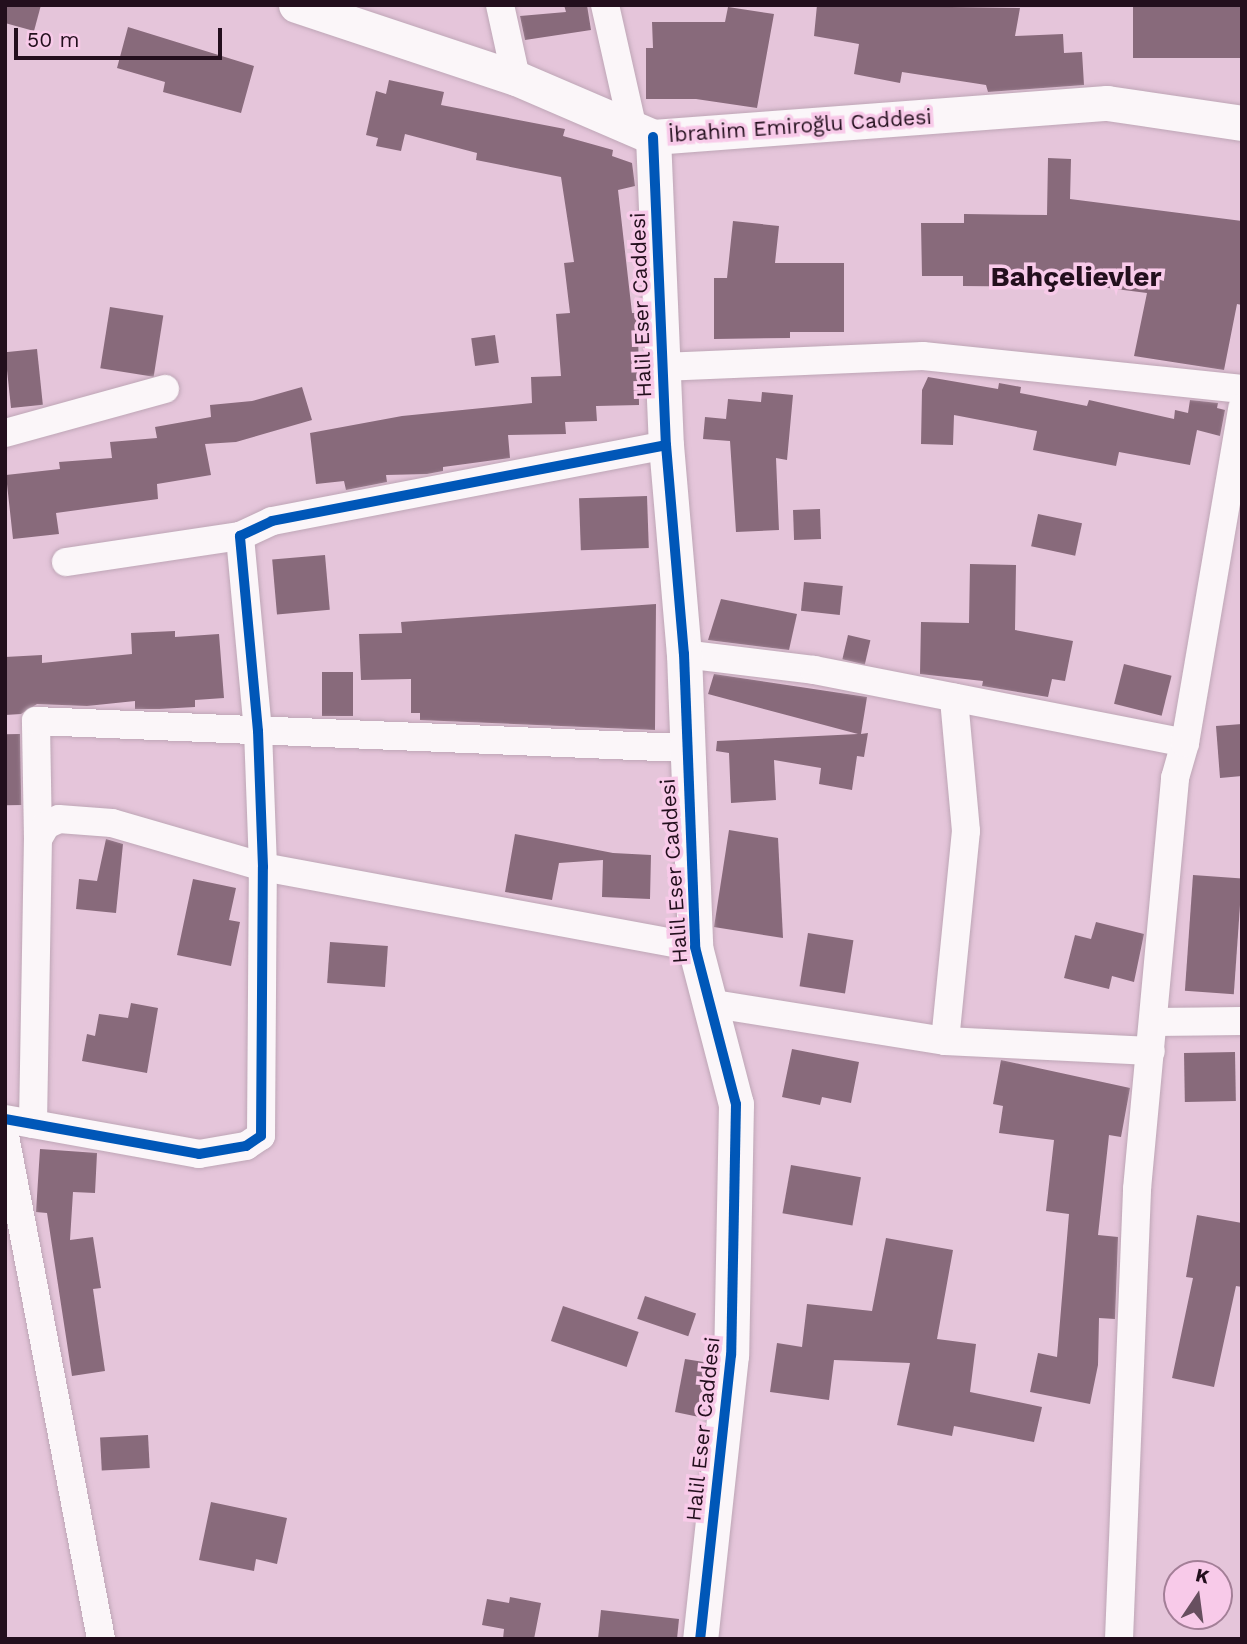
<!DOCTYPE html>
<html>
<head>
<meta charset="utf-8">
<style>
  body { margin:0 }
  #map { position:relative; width:1247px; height:1644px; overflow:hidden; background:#e5c5da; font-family:"Work Sans",sans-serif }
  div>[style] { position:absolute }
  .building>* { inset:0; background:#886a7b; transform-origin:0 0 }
  .roads { filter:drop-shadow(0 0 2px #bea6b6) drop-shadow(0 0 2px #bea6b6) }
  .minor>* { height:28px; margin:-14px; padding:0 14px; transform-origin:14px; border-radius:14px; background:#fbf6f9 }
  .tertiary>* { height:35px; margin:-17.5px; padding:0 17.5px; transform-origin:17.5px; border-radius:17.5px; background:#fbf6f9 }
  .cycleway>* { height:10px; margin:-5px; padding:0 5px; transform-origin:5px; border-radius:5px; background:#0057b8 }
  span { translate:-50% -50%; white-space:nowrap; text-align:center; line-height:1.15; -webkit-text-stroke:7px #f8cae9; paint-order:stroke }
  .street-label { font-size:21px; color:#230f1d }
  .district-label { font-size:28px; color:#230f1d; font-weight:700 }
  .frame { position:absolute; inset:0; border:7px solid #230f1d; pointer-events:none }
  .north { position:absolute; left:1163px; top:1560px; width:70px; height:70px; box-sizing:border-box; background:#f8cae9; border:2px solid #a37f97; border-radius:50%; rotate:13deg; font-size:19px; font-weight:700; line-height:28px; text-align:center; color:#230f1d }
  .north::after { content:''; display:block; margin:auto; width:24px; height:32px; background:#674f5f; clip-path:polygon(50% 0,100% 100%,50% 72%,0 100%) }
  .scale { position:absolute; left:14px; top:28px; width:208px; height:32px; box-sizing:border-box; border:4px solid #230f1d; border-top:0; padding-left:9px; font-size:21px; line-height:24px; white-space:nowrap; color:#230f1d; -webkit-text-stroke:5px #f8cae9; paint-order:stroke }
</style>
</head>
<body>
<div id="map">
  <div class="building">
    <i style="clip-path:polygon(5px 5px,41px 5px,34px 31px,5px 23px)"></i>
    <i style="clip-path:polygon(564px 5px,587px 5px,591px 30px,525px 40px,520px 16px,566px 12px)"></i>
    <i style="clip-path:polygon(817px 5px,1020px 8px,1015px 36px,1063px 34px,1064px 53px,1082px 52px,1084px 85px,988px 92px,986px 85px,902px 72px,900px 83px,854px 74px,859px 44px,814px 36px)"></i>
    <i style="left:1242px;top:5px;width:53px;height:109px;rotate:90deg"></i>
    <i style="clip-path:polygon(728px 7px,774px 14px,757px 108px,696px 99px,646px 99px,646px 48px,653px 48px,652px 22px,725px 22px)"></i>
    <i style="clip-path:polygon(128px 27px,254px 66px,241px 113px,163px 92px,165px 82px,117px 68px)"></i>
    <i style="clip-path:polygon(389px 80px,444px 92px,441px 105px,565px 129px,563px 136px,613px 150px,612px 156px,632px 163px,635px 186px,618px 190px,632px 313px,638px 313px,639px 405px,596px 406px,597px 421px,565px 422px,566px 434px,508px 435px,510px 458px,443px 467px,443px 471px,427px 474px,386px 475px,387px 482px,346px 490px,344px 481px,316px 484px,310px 433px,402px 416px,532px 403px,531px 377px,561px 376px,556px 314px,570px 313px,564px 263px,574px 262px,561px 177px,476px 160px,477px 153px,405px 134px,401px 151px,376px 146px,378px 138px,366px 135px,376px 91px,386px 94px)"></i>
    <i style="clip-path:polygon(1048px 158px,1071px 159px,1070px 199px,1242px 221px,1242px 305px,1237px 304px,1224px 370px,1134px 356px,1147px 293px,1069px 283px,1069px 287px,963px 286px,963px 276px,922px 276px,921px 223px,964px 223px,964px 214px,1047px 215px)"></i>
    <i style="clip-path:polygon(733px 221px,779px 226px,775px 263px,844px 263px,844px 332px,790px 332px,790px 338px,714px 339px,714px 278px,727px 278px)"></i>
    <i style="left:110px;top:307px;width:54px;height:62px;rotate:9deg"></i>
    <i style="left:495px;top:335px;width:28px;height:24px;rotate:82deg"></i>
    <i style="left:37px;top:349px;width:56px;height:32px;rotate:84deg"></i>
    <i style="clip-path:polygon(928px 377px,998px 389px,999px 383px,1021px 387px,1020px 393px,1087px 406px,1089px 400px,1174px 419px,1175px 410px,1188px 413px,1190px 400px,1218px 403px,1217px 408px,1225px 410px,1220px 436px,1197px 430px,1190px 465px,1119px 452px,1116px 466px,1033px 450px,1037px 431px,954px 415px,953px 445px,921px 444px,922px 390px)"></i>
    <i style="clip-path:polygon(302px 387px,312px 420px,236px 442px,205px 444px,211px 475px,157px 484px,158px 499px,56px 513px,59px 534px,13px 539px,6px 475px,60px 469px,59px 462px,112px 458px,110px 442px,157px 438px,155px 427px,211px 417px,210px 405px,252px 401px)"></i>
    <i style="clip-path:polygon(762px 392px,793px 395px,787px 460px,776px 458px,779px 530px,736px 532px,730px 441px,703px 439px,705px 417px,726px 419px,728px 399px,761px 402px)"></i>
    <i style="left:647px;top:496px;width:52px;height:68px;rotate:88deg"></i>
    <i style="left:820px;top:509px;width:30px;height:27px;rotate:88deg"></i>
    <i style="left:1038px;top:514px;width:45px;height:33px;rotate:12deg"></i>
    <i style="left:325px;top:555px;width:55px;height:53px;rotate:85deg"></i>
    <i style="clip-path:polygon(970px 564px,1016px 565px,1015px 630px,1073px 641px,1065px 681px,1052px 679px,1048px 697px,982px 686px,983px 681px,920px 674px,921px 622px,969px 623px)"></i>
    <i style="left:804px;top:582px;width:39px;height:29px;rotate:6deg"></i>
    <i style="clip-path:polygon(721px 599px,797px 614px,789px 650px,708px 640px)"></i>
    <i style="clip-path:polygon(656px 604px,655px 730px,420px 720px,420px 713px,411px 713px,411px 679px,361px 680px,359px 634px,402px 633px,401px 622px)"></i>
    <i style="clip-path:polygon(175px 631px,175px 637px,219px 634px,224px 698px,195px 700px,195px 707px,159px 709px,135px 709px,135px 701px,87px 706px,37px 704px,21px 714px,5px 715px,5px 657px,42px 655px,42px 663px,132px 654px,131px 633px)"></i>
    <i style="left:848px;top:635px;width:23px;height:25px;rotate:13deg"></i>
    <i style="left:1124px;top:664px;width:49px;height:41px;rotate:14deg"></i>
    <i style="left:322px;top:672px;width:31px;height:44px"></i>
    <i style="clip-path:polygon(714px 674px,867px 697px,861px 734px,868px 733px,864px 757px,857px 756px,852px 790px,819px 784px,821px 768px,774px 760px,776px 800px,731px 803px,729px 753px,716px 751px,717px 741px,858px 734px,708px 694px)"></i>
    <i style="clip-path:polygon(1242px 724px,1242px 776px,1220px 778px,1216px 726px)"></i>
    <i style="left:20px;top:734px;width:71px;height:15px;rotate:89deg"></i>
    <i style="clip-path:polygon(729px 830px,778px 838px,783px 938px,714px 927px)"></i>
    <i style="clip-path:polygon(515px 834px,613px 853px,651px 855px,650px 899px,602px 897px,603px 860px,559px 863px,552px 900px,505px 892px)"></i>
    <i style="clip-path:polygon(106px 839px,123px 844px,116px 913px,76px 909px,79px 879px,97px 881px)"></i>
    <i style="left:1193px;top:875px;width:49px;height:116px;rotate:4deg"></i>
    <i style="clip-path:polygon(193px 879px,236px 888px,229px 920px,240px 922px,231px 966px,177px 955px)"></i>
    <i style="clip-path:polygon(1096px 922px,1144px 934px,1134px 982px,1112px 976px,1109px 989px,1064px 978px,1075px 935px,1091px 939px)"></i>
    <i style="left:808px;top:933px;width:46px;height:54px;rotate:9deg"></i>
    <i style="left:330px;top:942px;width:58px;height:41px;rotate:4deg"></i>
    <i style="clip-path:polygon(131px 1003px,158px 1008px,147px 1073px,82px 1061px,87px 1034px,95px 1036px,99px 1014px,128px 1018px)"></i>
    <i style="clip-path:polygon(792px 1049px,859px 1062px,851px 1103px,822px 1097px,820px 1105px,782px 1097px)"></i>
    <i style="left:1235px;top:1052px;width:49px;height:51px;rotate:89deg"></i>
    <i style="clip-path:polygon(1001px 1060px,1130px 1088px,1121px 1137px,1109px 1135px,1098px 1235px,1118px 1237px,1115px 1319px,1099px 1318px,1098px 1365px,1090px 1404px,1030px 1392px,1038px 1353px,1057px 1357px,1069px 1214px,1046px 1211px,1054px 1140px,999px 1133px,1003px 1106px,993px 1104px)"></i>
    <i style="clip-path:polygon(40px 1149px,97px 1153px,95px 1193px,73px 1192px,70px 1240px,93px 1237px,101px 1288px,93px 1289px,105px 1371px,72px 1376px,47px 1213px,36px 1212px)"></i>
    <i style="left:791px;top:1165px;width:71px;height:49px;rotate:10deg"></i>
    <i style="clip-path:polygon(1197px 1215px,1242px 1223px,1242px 1287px,1236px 1286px,1214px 1387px,1172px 1378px,1193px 1278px,1186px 1277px)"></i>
    <i style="clip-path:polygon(886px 1238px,953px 1250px,937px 1339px,976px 1344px,970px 1392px,1042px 1407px,1034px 1442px,954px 1426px,952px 1436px,897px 1425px,910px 1363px,834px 1360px,829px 1400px,770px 1392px,777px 1343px,802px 1347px,807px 1304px,872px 1311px)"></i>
    <i style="left:645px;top:1296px;width:54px;height:24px;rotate:19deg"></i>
    <i style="left:563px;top:1306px;width:80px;height:37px;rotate:19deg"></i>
    <i style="clip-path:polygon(685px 1359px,710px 1363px,704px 1418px,675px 1412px)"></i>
    <i style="left:148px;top:1435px;width:33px;height:48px;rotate:87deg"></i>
    <i style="clip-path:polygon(211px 1502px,287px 1518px,277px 1564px,256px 1559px,254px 1571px,199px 1560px)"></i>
    <i style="clip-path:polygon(510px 1597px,541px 1603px,534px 1639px,503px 1639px,504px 1629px,482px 1625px,487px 1599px,509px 1603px)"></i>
    <i style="clip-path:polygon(601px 1610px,679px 1619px,677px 1639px,598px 1639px)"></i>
  </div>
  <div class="roads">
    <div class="minor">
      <i style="left:500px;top:5px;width:75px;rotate:77.6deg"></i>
      <i style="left:605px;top:5px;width:123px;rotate:77.3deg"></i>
      <i style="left:662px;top:367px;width:261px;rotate:-2.4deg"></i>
      <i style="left:923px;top:356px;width:321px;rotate:5.9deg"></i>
      <i style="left:5px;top:433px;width:166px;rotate:-15.4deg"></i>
      <i style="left:66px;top:562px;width:176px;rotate:-8.5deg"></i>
      <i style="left:684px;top:654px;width:131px;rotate:7deg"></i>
      <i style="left:814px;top:670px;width:378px;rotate:11.1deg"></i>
      <i style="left:38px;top:839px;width:118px;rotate:-91deg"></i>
      <i style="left:36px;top:721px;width:649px;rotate:2.39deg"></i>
      <i style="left:708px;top:1003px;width:240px;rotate:9.1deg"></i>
      <i style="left:945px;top:1041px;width:206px;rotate:2.8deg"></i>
      <i style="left:1153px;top:1022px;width:89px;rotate:-0.6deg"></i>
      <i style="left:945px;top:1041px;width:211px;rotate:-84.3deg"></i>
      <i style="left:966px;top:831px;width:134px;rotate:-95.2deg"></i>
      <i style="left:5px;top:1119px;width:197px;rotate:10.2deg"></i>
      <i style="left:199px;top:1154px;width:48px;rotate:-9.7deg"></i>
      <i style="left:246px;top:1146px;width:18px;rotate:-34deg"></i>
      <i style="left:261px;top:1136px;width:269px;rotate:-89.6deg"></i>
      <i style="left:263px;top:867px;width:136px;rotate:-92.1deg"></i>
      <i style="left:258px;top:731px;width:196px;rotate:-95.3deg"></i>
      <i style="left:240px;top:536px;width:35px;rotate:-25deg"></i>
      <i style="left:272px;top:521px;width:401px;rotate:-10.9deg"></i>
      <i style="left:33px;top:1124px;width:285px;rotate:-89deg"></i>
      <i style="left:38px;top:839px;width:16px;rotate:-60deg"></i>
      <i style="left:46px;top:825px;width:14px;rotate:-25deg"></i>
      <i style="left:59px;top:819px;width:53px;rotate:4.3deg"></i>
      <i style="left:112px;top:823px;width:157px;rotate:16.2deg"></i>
      <i style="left:263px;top:867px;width:439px;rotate:10.5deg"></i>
      <i style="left:5px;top:1136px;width:512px;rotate:79.19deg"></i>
      <i style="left:1119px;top:1639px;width:450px;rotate:-87.7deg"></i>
      <i style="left:1137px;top:1189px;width:413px;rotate:-84.7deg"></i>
      <i style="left:1175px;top:778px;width:36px;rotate:-74deg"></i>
      <i style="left:1185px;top:743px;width:340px;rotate:-80.3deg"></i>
    </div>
    <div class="tertiary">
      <i style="left:296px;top:5px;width:232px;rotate:18.4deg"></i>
      <i style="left:516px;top:78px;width:149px;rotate:23.3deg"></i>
      <i style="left:653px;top:137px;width:455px;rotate:-4.3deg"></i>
      <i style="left:1107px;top:103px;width:136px;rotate:8.4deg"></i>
      <i style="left:653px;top:137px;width:308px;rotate:87.6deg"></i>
      <i style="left:666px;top:445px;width:210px;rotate:85.1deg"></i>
      <i style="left:684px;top:654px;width:293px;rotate:87.8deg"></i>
      <i style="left:695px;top:947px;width:162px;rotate:75.4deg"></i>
      <i style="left:736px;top:1104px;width:251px;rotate:91.1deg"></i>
      <i style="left:731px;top:1355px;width:286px;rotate:96.2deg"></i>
    </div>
  </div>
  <div class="cycleway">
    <i style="left:653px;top:137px;width:308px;rotate:87.6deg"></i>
    <i style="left:666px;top:445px;width:210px;rotate:85.1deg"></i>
    <i style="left:684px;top:654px;width:293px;rotate:87.8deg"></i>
    <i style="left:695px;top:947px;width:162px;rotate:75.4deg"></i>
    <i style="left:736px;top:1104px;width:251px;rotate:91.1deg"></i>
    <i style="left:731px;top:1355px;width:286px;rotate:96.2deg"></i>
    <i style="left:5px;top:1119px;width:197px;rotate:10.2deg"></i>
    <i style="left:199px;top:1154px;width:48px;rotate:-9.7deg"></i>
    <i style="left:246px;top:1146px;width:18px;rotate:-34deg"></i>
    <i style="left:261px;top:1136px;width:269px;rotate:-89.6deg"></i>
    <i style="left:263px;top:867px;width:136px;rotate:-92.1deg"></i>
    <i style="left:258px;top:731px;width:196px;rotate:-95.3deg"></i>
    <i style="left:240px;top:536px;width:35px;rotate:-25deg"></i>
    <i style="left:272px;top:521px;width:401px;rotate:-10.9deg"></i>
  </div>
  <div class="street-label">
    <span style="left:800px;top:126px;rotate:-4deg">İbrahim Emiroğlu Caddesi</span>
    <span style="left:641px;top:305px;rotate:-92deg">Halil Eser Caddesi</span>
    <span style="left:674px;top:871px;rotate:-94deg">Halil Eser Caddesi</span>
    <span style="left:703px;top:1429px;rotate:-84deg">Halil Eser Caddesi</span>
  </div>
  <div class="district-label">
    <span style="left:1076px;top:277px">Bahçelievler</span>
  </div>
  <div class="frame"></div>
  <div class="north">K</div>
  <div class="scale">50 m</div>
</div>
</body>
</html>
